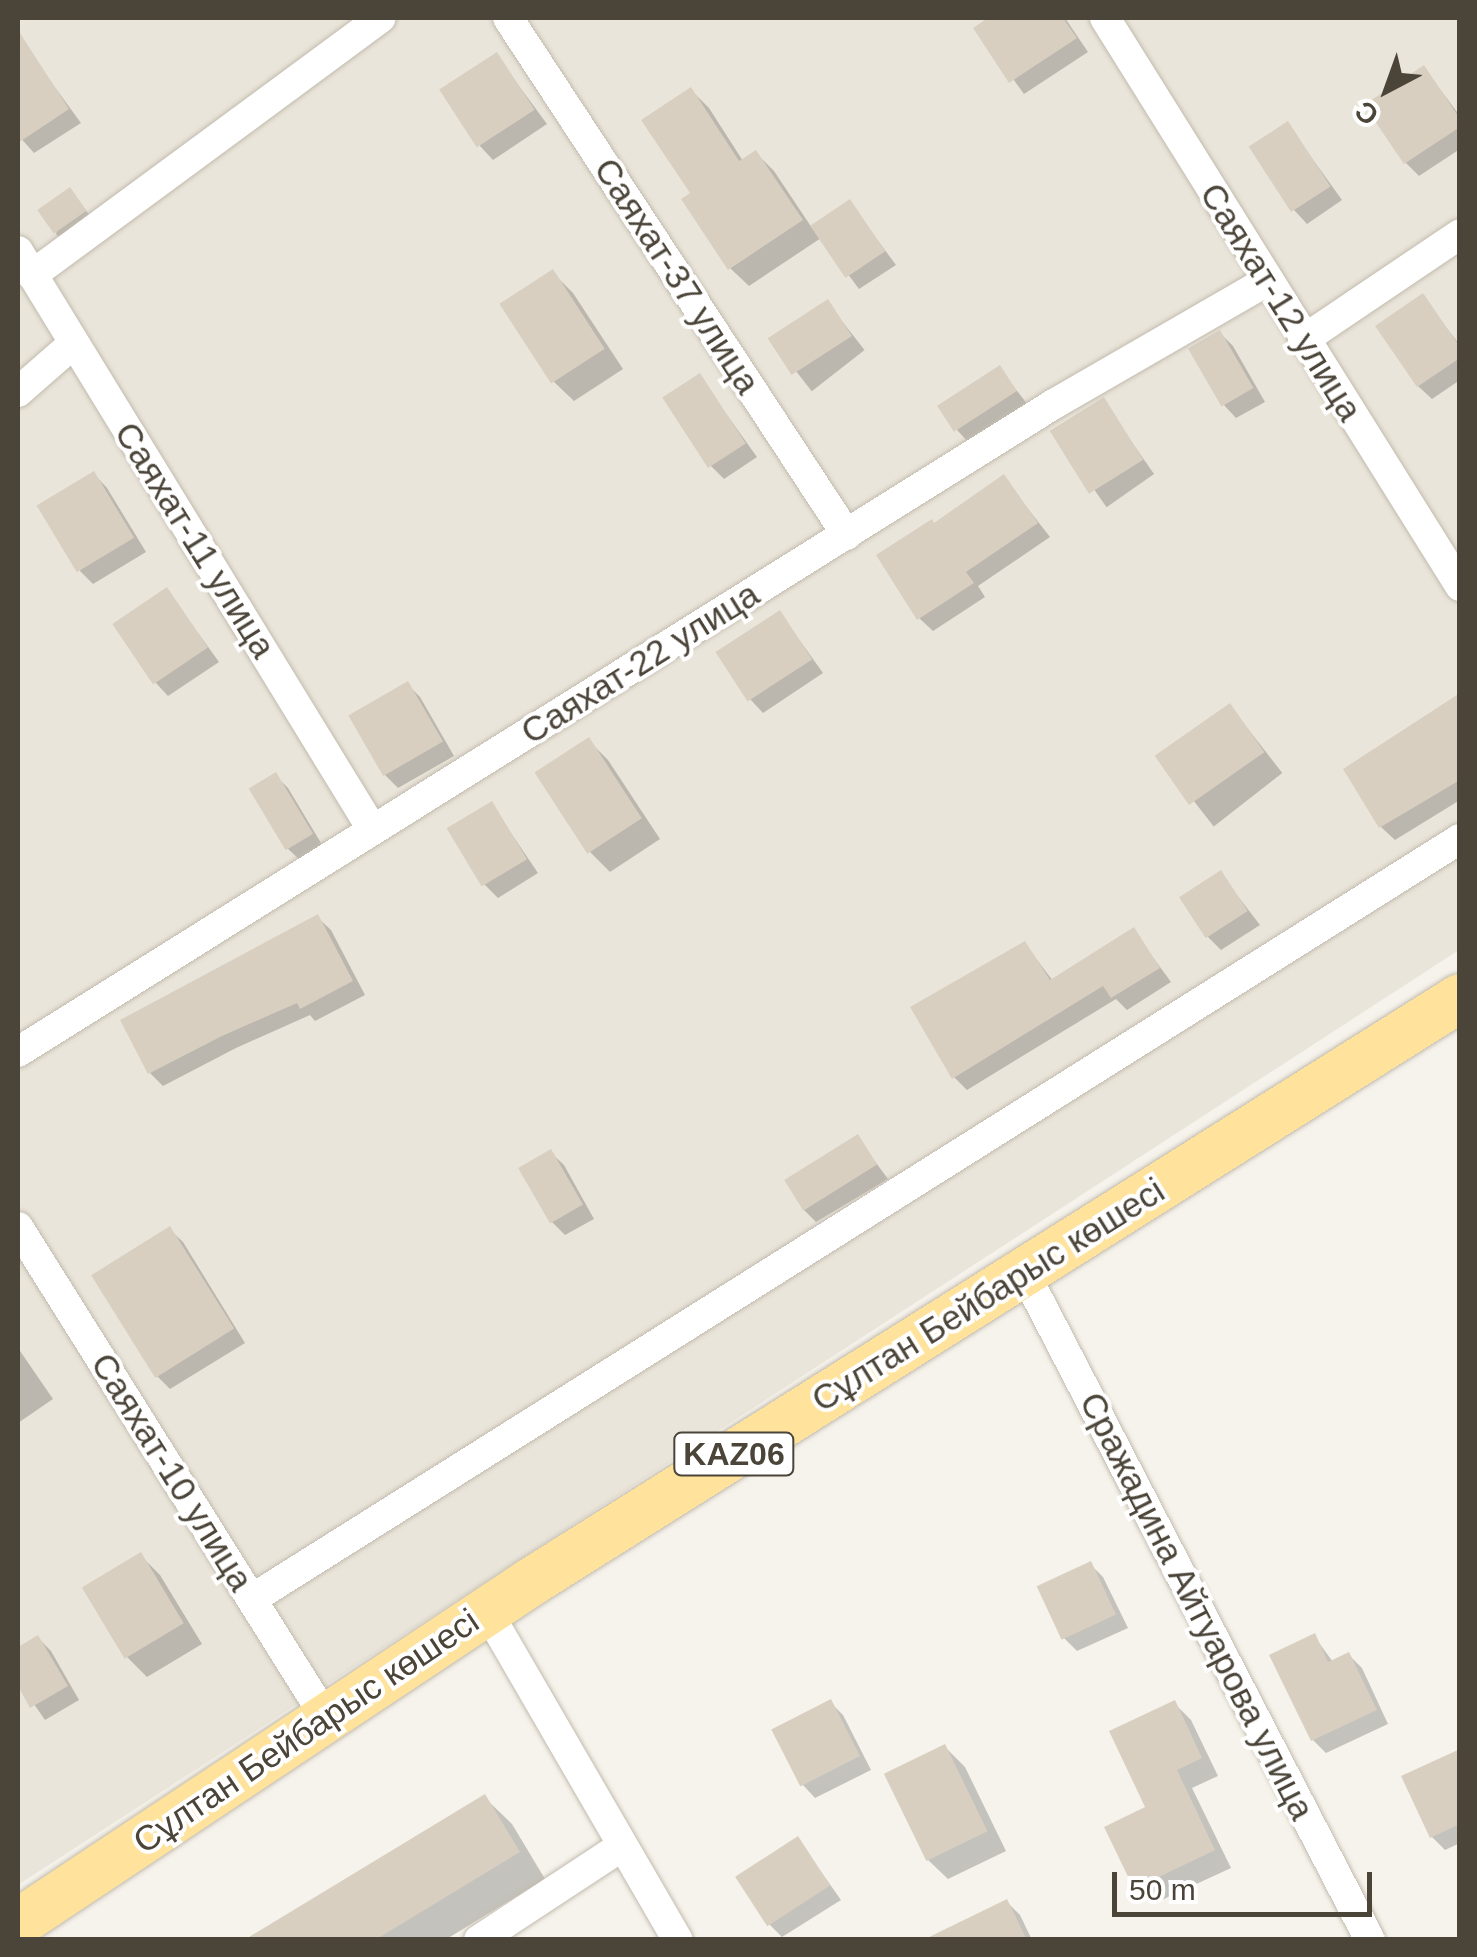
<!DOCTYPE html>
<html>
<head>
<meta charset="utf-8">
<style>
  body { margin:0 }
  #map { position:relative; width:1477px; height:1957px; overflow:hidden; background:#f6f3ec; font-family:Arial,sans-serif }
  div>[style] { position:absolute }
  .residential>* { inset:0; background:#eae5da }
  .shadow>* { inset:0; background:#0003; transform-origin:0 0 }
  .building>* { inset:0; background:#d8cfc1; transform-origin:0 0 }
  .roads { filter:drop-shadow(0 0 2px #c2bbae) drop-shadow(0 0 2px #c2bbae) }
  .minor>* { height:30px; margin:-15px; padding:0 15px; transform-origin:15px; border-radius:15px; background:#fff }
  .primary>* { height:48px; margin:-24px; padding:0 24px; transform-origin:24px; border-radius:24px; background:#ffe39c }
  span { translate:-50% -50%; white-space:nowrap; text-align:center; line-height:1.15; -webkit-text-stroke:8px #fff; paint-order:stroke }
  .shield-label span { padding:2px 8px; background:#fff; border:2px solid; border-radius:8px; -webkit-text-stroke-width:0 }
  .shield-label { font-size:32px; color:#4b4439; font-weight:700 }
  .street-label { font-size:35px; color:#4b4439 }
  .frame { position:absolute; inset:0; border:20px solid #4b4439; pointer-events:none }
  .north { position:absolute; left:1337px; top:40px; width:100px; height:100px; -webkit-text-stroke:8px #fff; paint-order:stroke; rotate:221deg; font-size:28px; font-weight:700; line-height:40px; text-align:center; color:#4b4439 }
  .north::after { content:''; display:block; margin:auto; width:35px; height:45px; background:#4b4439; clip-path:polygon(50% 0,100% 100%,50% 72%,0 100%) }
  .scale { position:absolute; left:1112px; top:1872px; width:260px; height:45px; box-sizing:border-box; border:5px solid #4b4439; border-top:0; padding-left:12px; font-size:30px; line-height:35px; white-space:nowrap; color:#4b4439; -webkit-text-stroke:8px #fff; paint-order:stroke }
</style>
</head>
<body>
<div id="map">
  <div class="residential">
    <i style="clip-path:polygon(18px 18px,1459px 18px,1459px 950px,18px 1885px)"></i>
  </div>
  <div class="shadow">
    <i style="clip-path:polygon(993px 18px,1065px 18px,1088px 52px,1024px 94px,976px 28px)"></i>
    <i style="clip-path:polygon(496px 55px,547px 124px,493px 160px,480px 146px)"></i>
    <i style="clip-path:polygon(32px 56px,81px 123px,34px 153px,18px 135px,18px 66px)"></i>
    <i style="clip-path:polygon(1424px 68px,1460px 116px,1460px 149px,1419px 176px,1406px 163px)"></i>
    <i style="clip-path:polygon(691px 90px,709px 108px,743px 161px,756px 153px,774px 171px,812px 228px,850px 203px,896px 265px,859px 289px,821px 238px,749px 286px,730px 268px,693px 194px)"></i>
    <i style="clip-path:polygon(1288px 125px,1342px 200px,1307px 224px,1294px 210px)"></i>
    <i style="clip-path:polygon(70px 190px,98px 226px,69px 247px,56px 234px)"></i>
    <i style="clip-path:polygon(552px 272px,573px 293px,623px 369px,574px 401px,553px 381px)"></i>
    <i style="clip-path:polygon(1422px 297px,1460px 345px,1460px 380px,1432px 399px,1418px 386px)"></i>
    <i style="left:827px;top:302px;width:61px;height:67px;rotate:52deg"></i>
    <i style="clip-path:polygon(1220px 333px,1233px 346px,1265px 402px,1236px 418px,1223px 404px)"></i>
    <i style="clip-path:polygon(1000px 369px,1028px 405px,970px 444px,957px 430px)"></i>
    <i style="clip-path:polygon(699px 376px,757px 457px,724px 479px,711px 466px)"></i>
    <i style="left:1103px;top:401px;width:89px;height:58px;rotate:55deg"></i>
    <i style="clip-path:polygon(94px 474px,107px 488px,146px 552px,93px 584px,80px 571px)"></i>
    <i style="clip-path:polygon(1004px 478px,1050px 537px,978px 586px,985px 597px,933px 631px,919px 618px,935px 525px)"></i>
    <i style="clip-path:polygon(167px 590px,219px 662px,168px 696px,155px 682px)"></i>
    <i style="clip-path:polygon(780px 613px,823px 673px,763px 713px,750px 699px)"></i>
    <i style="clip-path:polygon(407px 684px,420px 697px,454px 756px,398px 788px,385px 775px)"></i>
    <i style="clip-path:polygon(1460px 695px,1460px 800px,1395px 840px,1381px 827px,1347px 770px)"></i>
    <i style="left:1230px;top:706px;width:85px;height:87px;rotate:52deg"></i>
    <i style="clip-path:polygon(588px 740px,608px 760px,660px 839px,610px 872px,590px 852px)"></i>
    <i style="clip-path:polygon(275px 775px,288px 788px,324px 848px,301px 861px,287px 848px)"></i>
    <i style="clip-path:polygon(492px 805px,538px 873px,498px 898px,484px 884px)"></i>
    <i style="clip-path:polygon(1220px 873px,1260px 925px,1221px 950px,1208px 937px)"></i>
    <i style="clip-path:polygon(317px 917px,331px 930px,365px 995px,315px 1021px,310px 1015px,236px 1048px,163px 1086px,150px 1073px)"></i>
    <i style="clip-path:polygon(1133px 930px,1171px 982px,1127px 1010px,1116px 999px,967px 1090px,954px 1077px,1025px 944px,1053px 981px)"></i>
    <i style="clip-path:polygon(857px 1137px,888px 1179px,816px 1222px,803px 1209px)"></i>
    <i style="clip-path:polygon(550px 1152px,564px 1165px,594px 1219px,565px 1235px,552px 1222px)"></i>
    <i style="clip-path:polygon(169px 1229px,183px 1242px,245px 1343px,170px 1389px,157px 1376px)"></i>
    <i style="clip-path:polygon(18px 1348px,53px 1399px,18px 1423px)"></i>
    <i style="clip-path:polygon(140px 1555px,160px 1575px,202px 1644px,147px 1677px,127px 1657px)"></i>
    <i style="clip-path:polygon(1090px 1564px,1103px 1577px,1128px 1628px,1077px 1651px,1064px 1638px)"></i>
    <i style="clip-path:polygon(1314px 1636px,1333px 1662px,1349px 1655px,1362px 1668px,1388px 1724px,1326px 1753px,1313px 1740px)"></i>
    <i style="clip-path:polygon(38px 1638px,51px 1651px,79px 1700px,45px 1720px,18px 1681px,18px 1650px)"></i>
    <i style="clip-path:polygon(830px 1702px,843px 1715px,871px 1770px,815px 1798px,802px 1784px)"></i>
    <i style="clip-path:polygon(1174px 1703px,1191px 1720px,1218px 1776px,1192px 1788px,1231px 1868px,1153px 1904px,1136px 1887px,1149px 1808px)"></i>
    <i style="clip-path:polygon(945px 1747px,965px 1767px,1006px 1851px,948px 1879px,927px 1859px,887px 1774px)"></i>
    <i style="clip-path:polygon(1460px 1762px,1460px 1843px,1445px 1850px,1432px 1837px)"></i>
    <i style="clip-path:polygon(485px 1798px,512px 1824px,545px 1879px,445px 1940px,249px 1940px)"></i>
    <i style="clip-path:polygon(798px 1839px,841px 1900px,782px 1937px,769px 1924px)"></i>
    <i style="clip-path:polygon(1007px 1902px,1020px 1915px,1032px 1940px,957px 1940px)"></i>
  </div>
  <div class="building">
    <i style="clip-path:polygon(988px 18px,1063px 18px,1077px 38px,1009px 83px,973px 28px)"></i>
    <i style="clip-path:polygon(18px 30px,69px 109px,18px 143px)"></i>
    <i style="left:497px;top:52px;width:69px;height:69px;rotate:57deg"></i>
    <i style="clip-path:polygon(1424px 65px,1460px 119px,1460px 127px,1404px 164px,1364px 105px)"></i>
    <i style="clip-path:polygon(691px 87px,739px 161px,756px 150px,803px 220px,728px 270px,681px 199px,690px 193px,641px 120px)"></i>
    <i style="left:1288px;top:121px;width:78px;height:47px;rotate:57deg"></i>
    <i style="left:70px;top:187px;width:29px;height:40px;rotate:55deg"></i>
    <i style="left:850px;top:199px;width:63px;height:48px;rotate:56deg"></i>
    <i style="left:553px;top:269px;width:95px;height:64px;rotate:57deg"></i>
    <i style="clip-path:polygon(1423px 293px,1460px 347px,1460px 358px,1417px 387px,1375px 326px)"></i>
    <i style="left:828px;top:299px;width:44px;height:72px;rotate:57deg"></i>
    <i style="left:1220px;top:330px;width:67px;height:37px;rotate:60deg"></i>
    <i style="left:1000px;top:365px;width:31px;height:75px;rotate:57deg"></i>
    <i style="left:700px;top:373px;width:84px;height:45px;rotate:57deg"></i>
    <i style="left:1104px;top:397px;width:74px;height:64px;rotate:58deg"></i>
    <i style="left:94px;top:471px;width:78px;height:67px;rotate:59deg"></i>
    <i style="clip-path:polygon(1004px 474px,1038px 523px,966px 572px,974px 583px,917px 620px,876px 555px,932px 519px,934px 523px)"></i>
    <i style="left:167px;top:587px;width:73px;height:66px;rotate:56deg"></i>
    <i style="left:780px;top:610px;width:59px;height:77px;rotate:57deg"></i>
    <i style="left:408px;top:681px;width:70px;height:69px;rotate:60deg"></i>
    <i style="clip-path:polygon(1460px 693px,1460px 780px,1379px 828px,1343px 769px)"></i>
    <i style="left:1230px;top:703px;width:60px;height:92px;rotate:55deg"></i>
    <i style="left:589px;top:737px;width:97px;height:65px;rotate:57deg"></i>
    <i style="left:276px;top:772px;width:72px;height:32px;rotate:59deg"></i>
    <i style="left:492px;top:801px;width:68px;height:53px;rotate:59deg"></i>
    <i style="left:1221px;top:870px;width:49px;height:50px;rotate:57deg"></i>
    <i style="clip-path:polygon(318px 914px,353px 981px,300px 1009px,297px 1003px,222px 1036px,148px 1074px,120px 1020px)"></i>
    <i style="clip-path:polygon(1134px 927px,1160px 968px,1111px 998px,1103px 986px,952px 1079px,910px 1007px,1025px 941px,1050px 980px)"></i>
    <i style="left:858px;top:1134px;width:36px;height:87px;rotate:58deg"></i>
    <i style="left:551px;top:1149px;width:64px;height:38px;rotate:60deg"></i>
    <i style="left:170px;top:1226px;width:121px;height:93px;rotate:58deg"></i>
    <i style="left:141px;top:1552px;width:83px;height:69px;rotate:59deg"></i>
    <i style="left:1091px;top:1561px;width:59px;height:60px;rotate:65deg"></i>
    <i style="clip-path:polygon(1315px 1633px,1328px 1662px,1349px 1652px,1377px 1710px,1311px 1741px,1269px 1655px)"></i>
    <i style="clip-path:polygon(38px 1635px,68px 1686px,30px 1708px,18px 1686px,18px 1647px)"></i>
    <i style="left:831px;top:1699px;width:64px;height:67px;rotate:63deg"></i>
    <i style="clip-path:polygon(1175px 1700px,1202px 1758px,1177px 1770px,1215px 1850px,1134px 1889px,1104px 1827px,1145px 1807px,1109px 1731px)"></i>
    <i style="left:945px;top:1744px;width:97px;height:68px;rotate:64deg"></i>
    <i style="clip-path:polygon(1460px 1749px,1460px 1824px,1430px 1838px,1401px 1776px)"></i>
    <i style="clip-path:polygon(485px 1794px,520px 1852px,375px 1940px,244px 1940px)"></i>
    <i style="left:798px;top:1836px;width:59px;height:75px;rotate:57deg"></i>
    <i style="clip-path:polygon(1007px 1899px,1027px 1940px,923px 1940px)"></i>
  </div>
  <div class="roads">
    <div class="minor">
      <i style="left:508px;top:18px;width:618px;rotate:56.75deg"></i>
      <i style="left:1105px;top:18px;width:670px;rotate:57.99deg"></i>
      <i style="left:18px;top:251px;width:678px;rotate:58.51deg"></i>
      <i style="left:32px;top:275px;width:433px;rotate:-36.4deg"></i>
      <i style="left:1303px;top:340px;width:189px;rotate:-34deg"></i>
      <i style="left:18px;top:392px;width:74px;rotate:-41.2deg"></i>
      <i style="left:18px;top:1052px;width:1222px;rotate:-32.03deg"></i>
      <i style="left:1054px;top:404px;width:246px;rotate:-30deg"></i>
      <i style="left:18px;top:1227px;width:580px;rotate:57.9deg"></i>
      <i style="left:1024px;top:1272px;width:752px;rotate:62.62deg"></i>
      <i style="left:252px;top:1599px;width:1427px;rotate:-32.18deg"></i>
      <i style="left:487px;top:1611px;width:380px;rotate:59.9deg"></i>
      <i style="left:479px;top:1940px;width:171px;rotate:-33.3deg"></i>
    </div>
    <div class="primary">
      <i style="left:18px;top:1923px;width:616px;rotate:-33.61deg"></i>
      <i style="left:531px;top:1582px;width:1097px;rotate:-32.15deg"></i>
    </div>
  </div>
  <div class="shield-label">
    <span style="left:734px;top:1454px">KAZ06</span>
  </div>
  <div class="street-label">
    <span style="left:677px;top:276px;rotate:57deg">Саяхат-37 улица</span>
    <span style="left:1281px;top:302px;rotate:58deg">Саяхат-12 улица</span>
    <span style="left:195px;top:540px;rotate:58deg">Саяхат-11 улица</span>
    <span style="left:640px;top:663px;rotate:-32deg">Саяхат-22 улица</span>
    <span style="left:988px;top:1295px;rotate:-32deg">Сұлтан Бейбарыс көшесі</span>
    <span style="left:172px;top:1472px;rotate:58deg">Саяхат-10 улица</span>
    <span style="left:1197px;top:1606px;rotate:63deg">Сражадина Айтуарова улица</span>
    <span style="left:306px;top:1731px;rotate:-34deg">Сұлтан Бейбарыс көшесі</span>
  </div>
  <div class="frame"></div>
  <div class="north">С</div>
  <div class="scale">50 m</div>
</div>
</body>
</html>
